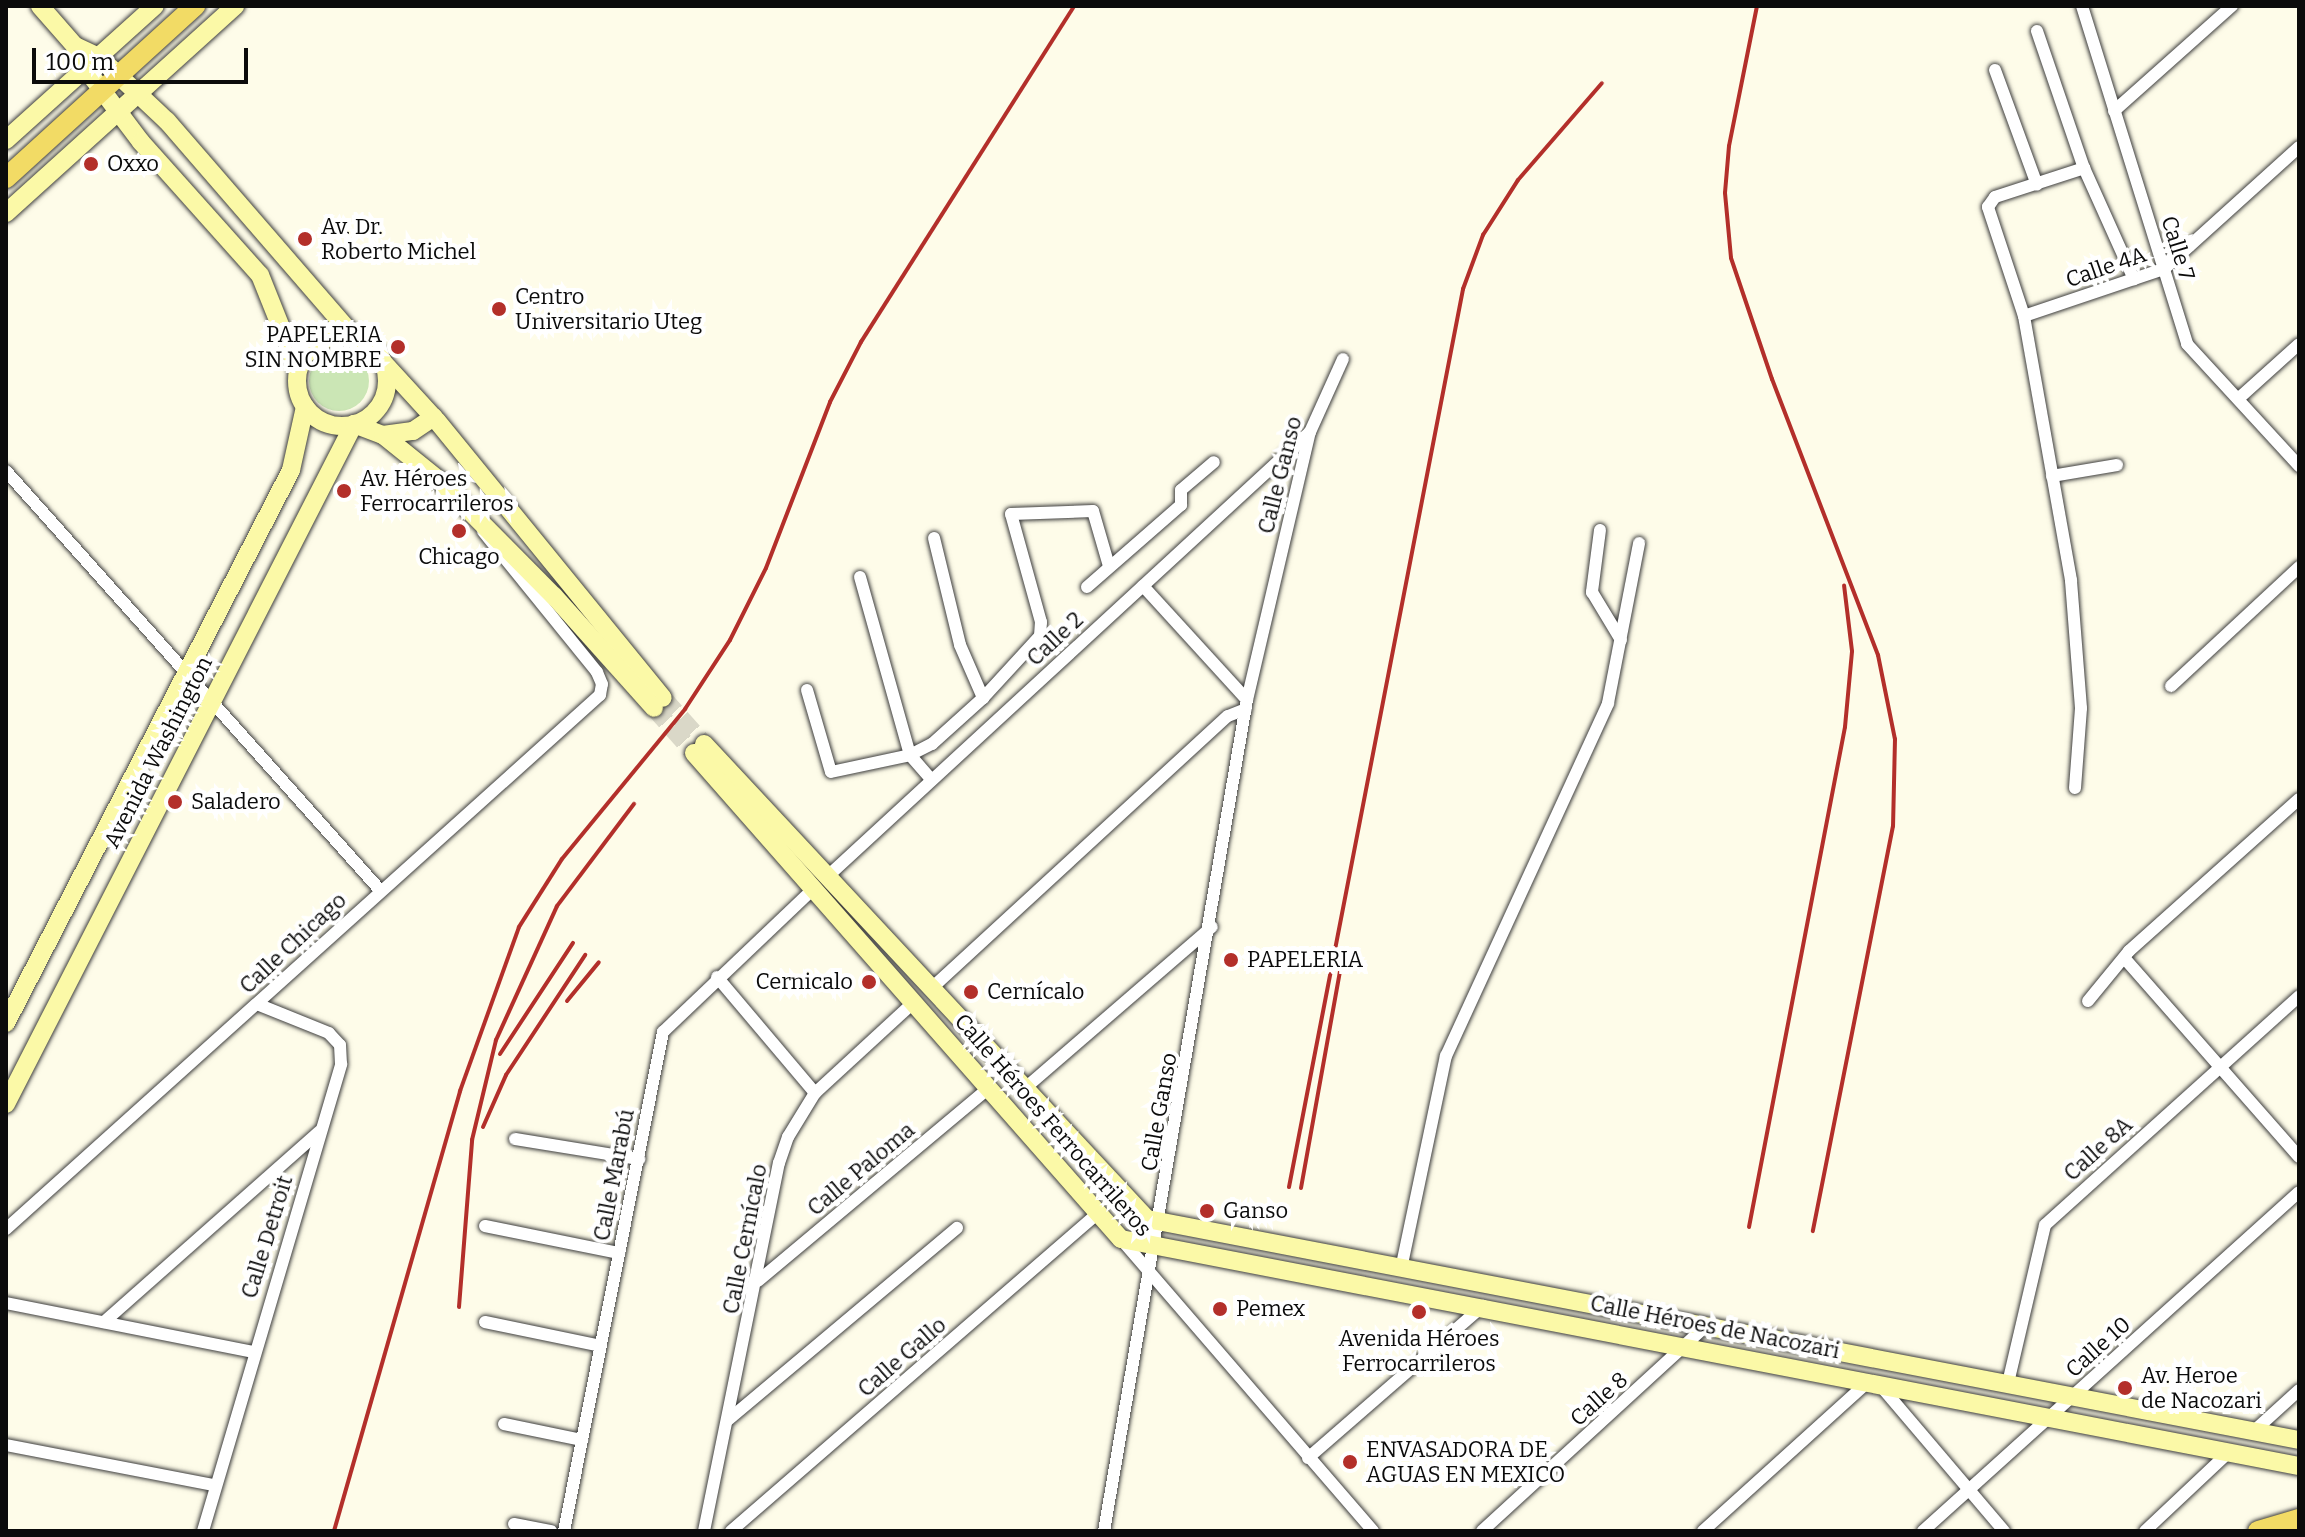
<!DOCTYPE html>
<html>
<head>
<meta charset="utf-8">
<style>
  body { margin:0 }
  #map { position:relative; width:2305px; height:1537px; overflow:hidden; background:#fefce9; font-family:Bitter,serif }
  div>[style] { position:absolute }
  .green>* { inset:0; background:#cbe6b5 }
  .round { border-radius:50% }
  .secondary-tunnel>* { height:18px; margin-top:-9px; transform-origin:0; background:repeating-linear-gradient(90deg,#dad8c8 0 18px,transparent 0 27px) }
  .roads { filter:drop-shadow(0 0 2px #3e3e3e) drop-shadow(0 0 2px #3e3e3e) }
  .minor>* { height:12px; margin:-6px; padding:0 6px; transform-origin:6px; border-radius:6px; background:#fff }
  .secondary>* { height:18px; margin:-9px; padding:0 9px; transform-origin:9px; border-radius:9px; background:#fbf9a7 }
  .secondary>.ring { margin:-9px; padding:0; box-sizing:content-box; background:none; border:18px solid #fbf9a7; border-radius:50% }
  .primary>* { height:20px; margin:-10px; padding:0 10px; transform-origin:10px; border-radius:10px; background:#f2db65 }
  .rail>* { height:4px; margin:-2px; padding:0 2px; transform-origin:2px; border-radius:2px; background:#b32f2a }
  .dots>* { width:22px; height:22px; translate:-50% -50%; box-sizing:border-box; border:4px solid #fff; border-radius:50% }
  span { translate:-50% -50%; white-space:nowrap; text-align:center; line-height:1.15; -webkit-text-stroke:8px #fff; paint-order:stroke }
  .poi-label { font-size:22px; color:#0b0b0b }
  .left { translate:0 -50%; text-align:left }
  .right { translate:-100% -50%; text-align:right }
  .street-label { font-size:22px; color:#0b0b0b }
  .frame { position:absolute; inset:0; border:8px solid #0b0b0b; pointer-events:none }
  .scale { position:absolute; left:32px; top:48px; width:216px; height:36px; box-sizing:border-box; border:4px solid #0b0b0b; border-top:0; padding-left:10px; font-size:24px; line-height:28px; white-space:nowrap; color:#0b0b0b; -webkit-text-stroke:6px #fff; paint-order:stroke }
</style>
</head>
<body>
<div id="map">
  <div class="green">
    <i class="round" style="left:309px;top:351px;width:60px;height:60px"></i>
  </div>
  <div class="secondary-tunnel">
    <i style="left:663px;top:698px;width:62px;rotate:48.3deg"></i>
    <i style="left:654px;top:708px;width:60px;rotate:48.4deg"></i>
  </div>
  <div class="roads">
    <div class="minor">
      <i style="left:2082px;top:6px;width:354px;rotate:72.7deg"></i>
      <i style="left:2187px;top:344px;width:166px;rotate:47.4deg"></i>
      <i style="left:2037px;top:31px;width:145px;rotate:71.1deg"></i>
      <i style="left:2084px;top:168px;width:122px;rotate:65.8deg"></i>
      <i style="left:1995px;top:70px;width:122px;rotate:69.9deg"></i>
      <i style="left:2114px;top:111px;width:158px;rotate:-41.7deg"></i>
      <i style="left:2024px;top:316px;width:148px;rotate:-18.6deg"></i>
      <i style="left:2164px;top:269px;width:182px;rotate:-42.1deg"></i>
      <i style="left:2238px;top:399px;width:82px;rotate:-42deg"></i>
      <i style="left:6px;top:471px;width:562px;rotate:48.25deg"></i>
      <i style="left:2052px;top:476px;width:66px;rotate:-9.6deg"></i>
      <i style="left:1600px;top:530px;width:63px;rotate:97.4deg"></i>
      <i style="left:1592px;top:592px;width:56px;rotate:58.9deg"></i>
      <i style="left:934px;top:538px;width:110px;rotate:76.3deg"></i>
      <i style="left:960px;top:645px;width:58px;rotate:66.5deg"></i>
      <i style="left:860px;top:577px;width:185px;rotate:74.3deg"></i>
      <i style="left:910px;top:755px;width:33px;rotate:49deg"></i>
      <i style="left:1143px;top:586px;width:154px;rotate:47.6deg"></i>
      <i style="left:1087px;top:587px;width:125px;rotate:-41.1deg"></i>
      <i style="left:1181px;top:505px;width:15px;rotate:-90deg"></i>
      <i style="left:1181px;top:490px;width:43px;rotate:-40.3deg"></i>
      <i style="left:2171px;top:686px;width:175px;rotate:-42.9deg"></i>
      <i style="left:807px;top:690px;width:85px;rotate:73.7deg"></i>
      <i style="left:831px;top:772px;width:81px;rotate:-12.1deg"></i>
      <i style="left:910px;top:755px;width:25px;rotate:-27deg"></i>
      <i style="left:932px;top:744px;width:69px;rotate:-42deg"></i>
      <i style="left:983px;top:698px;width:84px;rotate:-47.4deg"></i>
      <i style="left:1040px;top:636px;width:14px;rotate:-86deg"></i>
      <i style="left:1041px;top:622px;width:112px;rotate:-105.5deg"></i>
      <i style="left:1011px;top:514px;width:82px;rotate:-2.1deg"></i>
      <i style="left:1093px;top:511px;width:57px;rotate:73.8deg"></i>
      <i style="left:2075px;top:788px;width:80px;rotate:-85.7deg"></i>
      <i style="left:2081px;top:708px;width:128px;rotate:-94.5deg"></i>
      <i style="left:2071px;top:580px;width:268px;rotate:-100.1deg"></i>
      <i style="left:2024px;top:316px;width:115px;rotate:-108.3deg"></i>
      <i style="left:1988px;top:207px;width:12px;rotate:-55deg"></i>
      <i style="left:1995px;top:197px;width:94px;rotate:-18deg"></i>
      <i style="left:828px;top:876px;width:655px;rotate:-42.65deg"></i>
      <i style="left:2126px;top:960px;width:262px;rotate:48.7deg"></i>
      <i style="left:717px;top:977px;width:152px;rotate:49.8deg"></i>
      <i style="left:934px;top:986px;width:399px;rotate:-42.6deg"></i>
      <i style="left:1228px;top:716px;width:19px;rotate:-21deg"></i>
      <i style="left:2088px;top:1001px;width:65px;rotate:-50.6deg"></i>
      <i style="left:2129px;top:951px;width:228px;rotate:-41.8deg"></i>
      <i style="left:1024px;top:1089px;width:248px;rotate:-40.8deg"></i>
      <i style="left:515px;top:1139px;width:126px;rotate:9.2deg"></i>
      <i style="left:485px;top:1226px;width:137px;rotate:11.4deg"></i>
      <i style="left:6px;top:1229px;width:799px;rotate:-41.96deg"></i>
      <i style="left:600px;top:695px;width:11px;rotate:-80deg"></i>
      <i style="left:602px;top:684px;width:13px;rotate:-113deg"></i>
      <i style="left:597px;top:672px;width:181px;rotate:-129deg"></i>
      <i style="left:1121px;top:1239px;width:386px;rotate:49.2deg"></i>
      <i style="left:1401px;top:1269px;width:218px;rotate:-78.1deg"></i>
      <i style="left:1446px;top:1056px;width:388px;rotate:-65.3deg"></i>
      <i style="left:1608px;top:703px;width:163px;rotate:-79deg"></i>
      <i style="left:758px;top:1281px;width:301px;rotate:-39.9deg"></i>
      <i style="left:6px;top:1303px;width:252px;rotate:11.2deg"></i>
      <i style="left:104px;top:1322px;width:288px;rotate:-41.5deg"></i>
      <i style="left:485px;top:1322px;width:118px;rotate:11.7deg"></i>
      <i style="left:2008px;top:1383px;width:162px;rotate:-76.8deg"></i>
      <i style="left:2045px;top:1225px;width:342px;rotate:-42deg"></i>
      <i style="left:1879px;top:1384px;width:193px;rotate:49.6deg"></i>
      <i style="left:728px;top:1420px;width:299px;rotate:-40deg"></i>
      <i style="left:504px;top:1424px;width:80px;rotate:11.6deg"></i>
      <i style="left:2254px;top:1431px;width:61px;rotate:-42.3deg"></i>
      <i style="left:6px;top:1445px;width:211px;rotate:10.9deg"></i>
      <i style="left:1308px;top:1458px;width:232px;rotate:-41deg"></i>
      <i style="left:514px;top:1524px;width:38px;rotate:11deg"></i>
      <i style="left:203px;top:1531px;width:487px;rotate:-73.5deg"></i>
      <i style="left:341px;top:1064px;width:19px;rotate:-93deg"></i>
      <i style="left:340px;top:1045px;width:16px;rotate:-133deg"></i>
      <i style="left:329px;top:1033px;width:78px;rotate:-158.1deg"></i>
      <i style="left:564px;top:1531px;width:509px;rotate:-78.78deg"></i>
      <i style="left:663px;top:1032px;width:209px;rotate:-43.6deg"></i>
      <i style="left:704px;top:1531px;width:376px;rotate:-78.5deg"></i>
      <i style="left:779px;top:1163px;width:28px;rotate:-71deg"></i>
      <i style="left:788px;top:1137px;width:52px;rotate:-58.5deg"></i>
      <i style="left:815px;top:1093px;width:134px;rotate:-42.6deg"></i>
      <i style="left:731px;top:1531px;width:486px;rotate:-40.9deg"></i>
      <i style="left:1104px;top:1531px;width:843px;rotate:-80.24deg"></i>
      <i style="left:1247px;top:700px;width:275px;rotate:-76.8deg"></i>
      <i style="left:1310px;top:432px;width:80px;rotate:-65.7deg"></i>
      <i style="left:1482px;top:1531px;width:302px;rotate:-42.5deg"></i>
      <i style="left:1703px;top:1531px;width:224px;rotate:-42.1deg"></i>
      <i style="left:1923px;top:1531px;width:506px;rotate:-42.04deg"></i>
      <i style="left:2145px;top:1531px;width:117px;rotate:-43.3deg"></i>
    </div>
    <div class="secondary">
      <i style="left:40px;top:6px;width:53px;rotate:48.8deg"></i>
      <i style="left:75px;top:46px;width:25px;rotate:64deg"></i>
      <i style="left:86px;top:69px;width:91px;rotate:53deg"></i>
      <i style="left:141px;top:142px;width:178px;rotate:48.2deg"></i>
      <i style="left:260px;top:275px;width:102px;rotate:68.2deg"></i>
      <i style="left:75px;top:46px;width:26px;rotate:25deg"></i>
      <i style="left:99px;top:57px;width:93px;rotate:43.3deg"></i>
      <i style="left:167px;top:121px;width:287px;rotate:49.1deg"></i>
      <i style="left:6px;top:140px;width:200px;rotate:-42deg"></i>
      <i style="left:6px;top:213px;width:309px;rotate:-42.1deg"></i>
      <i class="ring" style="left:297px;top:336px;width:72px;height:72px"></i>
      <i style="left:382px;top:361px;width:81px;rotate:47.5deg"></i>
      <i style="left:437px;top:421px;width:357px;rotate:50.8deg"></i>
      <i style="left:383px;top:435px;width:30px;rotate:-8deg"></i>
      <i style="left:413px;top:431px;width:25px;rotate:-34deg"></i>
      <i style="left:704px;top:744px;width:650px;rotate:47deg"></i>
      <i style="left:1147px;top:1219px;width:1173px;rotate:10.86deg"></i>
      <i style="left:694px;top:753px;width:647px;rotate:48.7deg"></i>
      <i style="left:1121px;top:1239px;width:1200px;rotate:10.91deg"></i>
      <i style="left:6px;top:1023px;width:622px;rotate:-62.73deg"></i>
      <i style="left:291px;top:470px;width:65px;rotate:-77.5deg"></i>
      <i style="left:6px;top:1104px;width:764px;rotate:-62.9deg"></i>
      <i style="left:354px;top:424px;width:31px;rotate:21deg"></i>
      <i style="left:383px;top:435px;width:73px;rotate:38.9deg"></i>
      <i style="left:440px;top:481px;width:162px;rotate:45.3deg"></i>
      <i style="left:554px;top:596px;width:150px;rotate:48.2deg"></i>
    </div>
    <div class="primary">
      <i style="left:6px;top:178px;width:256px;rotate:-42.3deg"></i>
      <i style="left:2258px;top:1531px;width:43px;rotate:-16.3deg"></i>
    </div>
  </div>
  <div class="rail">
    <i style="left:1757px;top:6px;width:143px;rotate:101.3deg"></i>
    <i style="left:1729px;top:146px;width:47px;rotate:94.9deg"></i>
    <i style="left:1725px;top:193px;width:65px;rotate:84.7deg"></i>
    <i style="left:1731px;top:258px;width:128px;rotate:71.3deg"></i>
    <i style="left:1772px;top:379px;width:296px;rotate:69deg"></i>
    <i style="left:1878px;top:655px;width:86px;rotate:78.6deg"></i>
    <i style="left:1895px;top:739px;width:87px;rotate:91.3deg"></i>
    <i style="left:1893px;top:826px;width:413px;rotate:101.2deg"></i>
    <i style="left:567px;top:1001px;width:50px;rotate:-50.6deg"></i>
    <i style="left:500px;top:1054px;width:133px;rotate:-56.7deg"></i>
    <i style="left:483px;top:1127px;width:57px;rotate:-66.1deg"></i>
    <i style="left:506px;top:1075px;width:144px;rotate:-56.6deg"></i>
    <i style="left:1289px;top:1187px;width:915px;rotate:-79.03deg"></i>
    <i style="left:1463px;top:289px;width:58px;rotate:-69.7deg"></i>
    <i style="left:1483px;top:235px;width:65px;rotate:-57.5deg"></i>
    <i style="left:1518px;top:180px;width:128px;rotate:-49.1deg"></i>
    <i style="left:1301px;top:1188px;width:233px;rotate:-79.8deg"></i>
    <i style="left:1749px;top:1227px;width:509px;rotate:-79.13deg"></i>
    <i style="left:1845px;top:727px;width:76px;rotate:-84.7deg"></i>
    <i style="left:1852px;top:651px;width:66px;rotate:-96.9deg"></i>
    <i style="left:459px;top:1307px;width:168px;rotate:-85.5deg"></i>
    <i style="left:472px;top:1140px;width:103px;rotate:-76.5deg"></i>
    <i style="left:496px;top:1040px;width:147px;rotate:-65.5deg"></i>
    <i style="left:557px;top:906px;width:128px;rotate:-53deg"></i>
    <i style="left:334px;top:1531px;width:458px;rotate:-74deg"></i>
    <i style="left:460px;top:1091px;width:174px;rotate:-70.2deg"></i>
    <i style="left:519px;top:927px;width:80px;rotate:-57.7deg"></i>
    <i style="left:562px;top:859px;width:194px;rotate:-50.6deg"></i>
    <i style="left:685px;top:709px;width:82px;rotate:-56.9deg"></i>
    <i style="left:730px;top:640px;width:80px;rotate:-63.4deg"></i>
    <i style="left:766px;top:568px;width:178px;rotate:-68.9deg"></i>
    <i style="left:830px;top:402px;width:68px;rotate:-62.7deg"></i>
    <i style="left:861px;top:342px;width:398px;rotate:-57.6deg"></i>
  </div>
  <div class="dots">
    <i style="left:91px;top:164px;background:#b32f2a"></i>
    <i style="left:305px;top:239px;background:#b32f2a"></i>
    <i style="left:499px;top:309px;background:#b32f2a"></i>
    <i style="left:398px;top:347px;background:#b32f2a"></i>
    <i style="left:344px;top:491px;background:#b32f2a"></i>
    <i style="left:459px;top:531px;background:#b32f2a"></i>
    <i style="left:175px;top:802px;background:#b32f2a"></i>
    <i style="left:1231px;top:960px;background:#b32f2a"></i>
    <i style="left:869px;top:982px;background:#b32f2a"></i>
    <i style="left:971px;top:992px;background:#b32f2a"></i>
    <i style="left:1207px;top:1211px;background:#b32f2a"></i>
    <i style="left:1220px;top:1309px;background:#b32f2a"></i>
    <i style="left:1419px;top:1312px;background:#b32f2a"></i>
    <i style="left:2125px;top:1388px;background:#b32f2a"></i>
    <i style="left:1350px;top:1462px;background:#b32f2a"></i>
  </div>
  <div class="poi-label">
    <span class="left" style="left:107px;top:164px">Oxxo</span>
    <span class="left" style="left:321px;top:239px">Av. Dr.<br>Roberto Michel</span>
    <span class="left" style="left:515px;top:309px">Centro<br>Universitario Uteg</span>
    <span class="right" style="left:382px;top:347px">PAPELERIA<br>SIN NOMBRE</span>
    <span class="left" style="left:360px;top:491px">Av. Héroes<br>Ferrocarrileros</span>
    <span style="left:459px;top:557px">Chicago</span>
    <span class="left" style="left:191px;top:802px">Saladero</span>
    <span class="left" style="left:1247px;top:960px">PAPELERIA</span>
    <span class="right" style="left:853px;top:982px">Cernicalo</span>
    <span class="left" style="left:987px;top:992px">Cernícalo</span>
    <span class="left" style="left:1223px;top:1211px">Ganso</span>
    <span class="left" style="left:1236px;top:1309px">Pemex</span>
    <span style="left:1419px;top:1351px">Avenida Héroes<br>Ferrocarrileros</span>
    <span class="left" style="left:2141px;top:1388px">Av. Heroe<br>de Nacozari</span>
    <span class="left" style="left:1366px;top:1462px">ENVASADORA DE<br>AGUAS EN MEXICO</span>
  </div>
  <div class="street-label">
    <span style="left:2178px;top:248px;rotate:73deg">Calle 7</span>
    <span style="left:2106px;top:267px;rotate:-19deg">Calle 4A</span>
    <span style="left:1280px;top:475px;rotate:-76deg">Calle Ganso</span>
    <span style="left:1055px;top:639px;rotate:-43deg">Calle 2</span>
    <span style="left:158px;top:752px;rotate:-63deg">Avenida Washington</span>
    <span style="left:293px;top:943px;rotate:-43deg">Calle Chicago</span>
    <span style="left:1159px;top:1112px;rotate:-80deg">Calle Ganso</span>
    <span style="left:1053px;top:1125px;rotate:49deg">Calle Héroes Ferrocarrileros</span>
    <span style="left:2098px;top:1149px;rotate:-42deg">Calle 8A</span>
    <span style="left:861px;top:1169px;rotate:-40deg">Calle Paloma</span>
    <span style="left:614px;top:1175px;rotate:-79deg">Calle Marabú</span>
    <span style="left:267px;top:1237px;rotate:-73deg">Calle Detroit</span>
    <span style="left:745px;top:1239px;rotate:-79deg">Calle Cernícalo</span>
    <span style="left:1715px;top:1327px;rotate:11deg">Calle Héroes de Nacozari</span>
    <span style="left:2098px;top:1347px;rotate:-42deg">Calle 10</span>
    <span style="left:902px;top:1357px;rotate:-41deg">Calle Gallo</span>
    <span style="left:1599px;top:1399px;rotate:-42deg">Calle 8</span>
  </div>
  <div class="frame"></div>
  <div class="scale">100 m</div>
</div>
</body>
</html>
